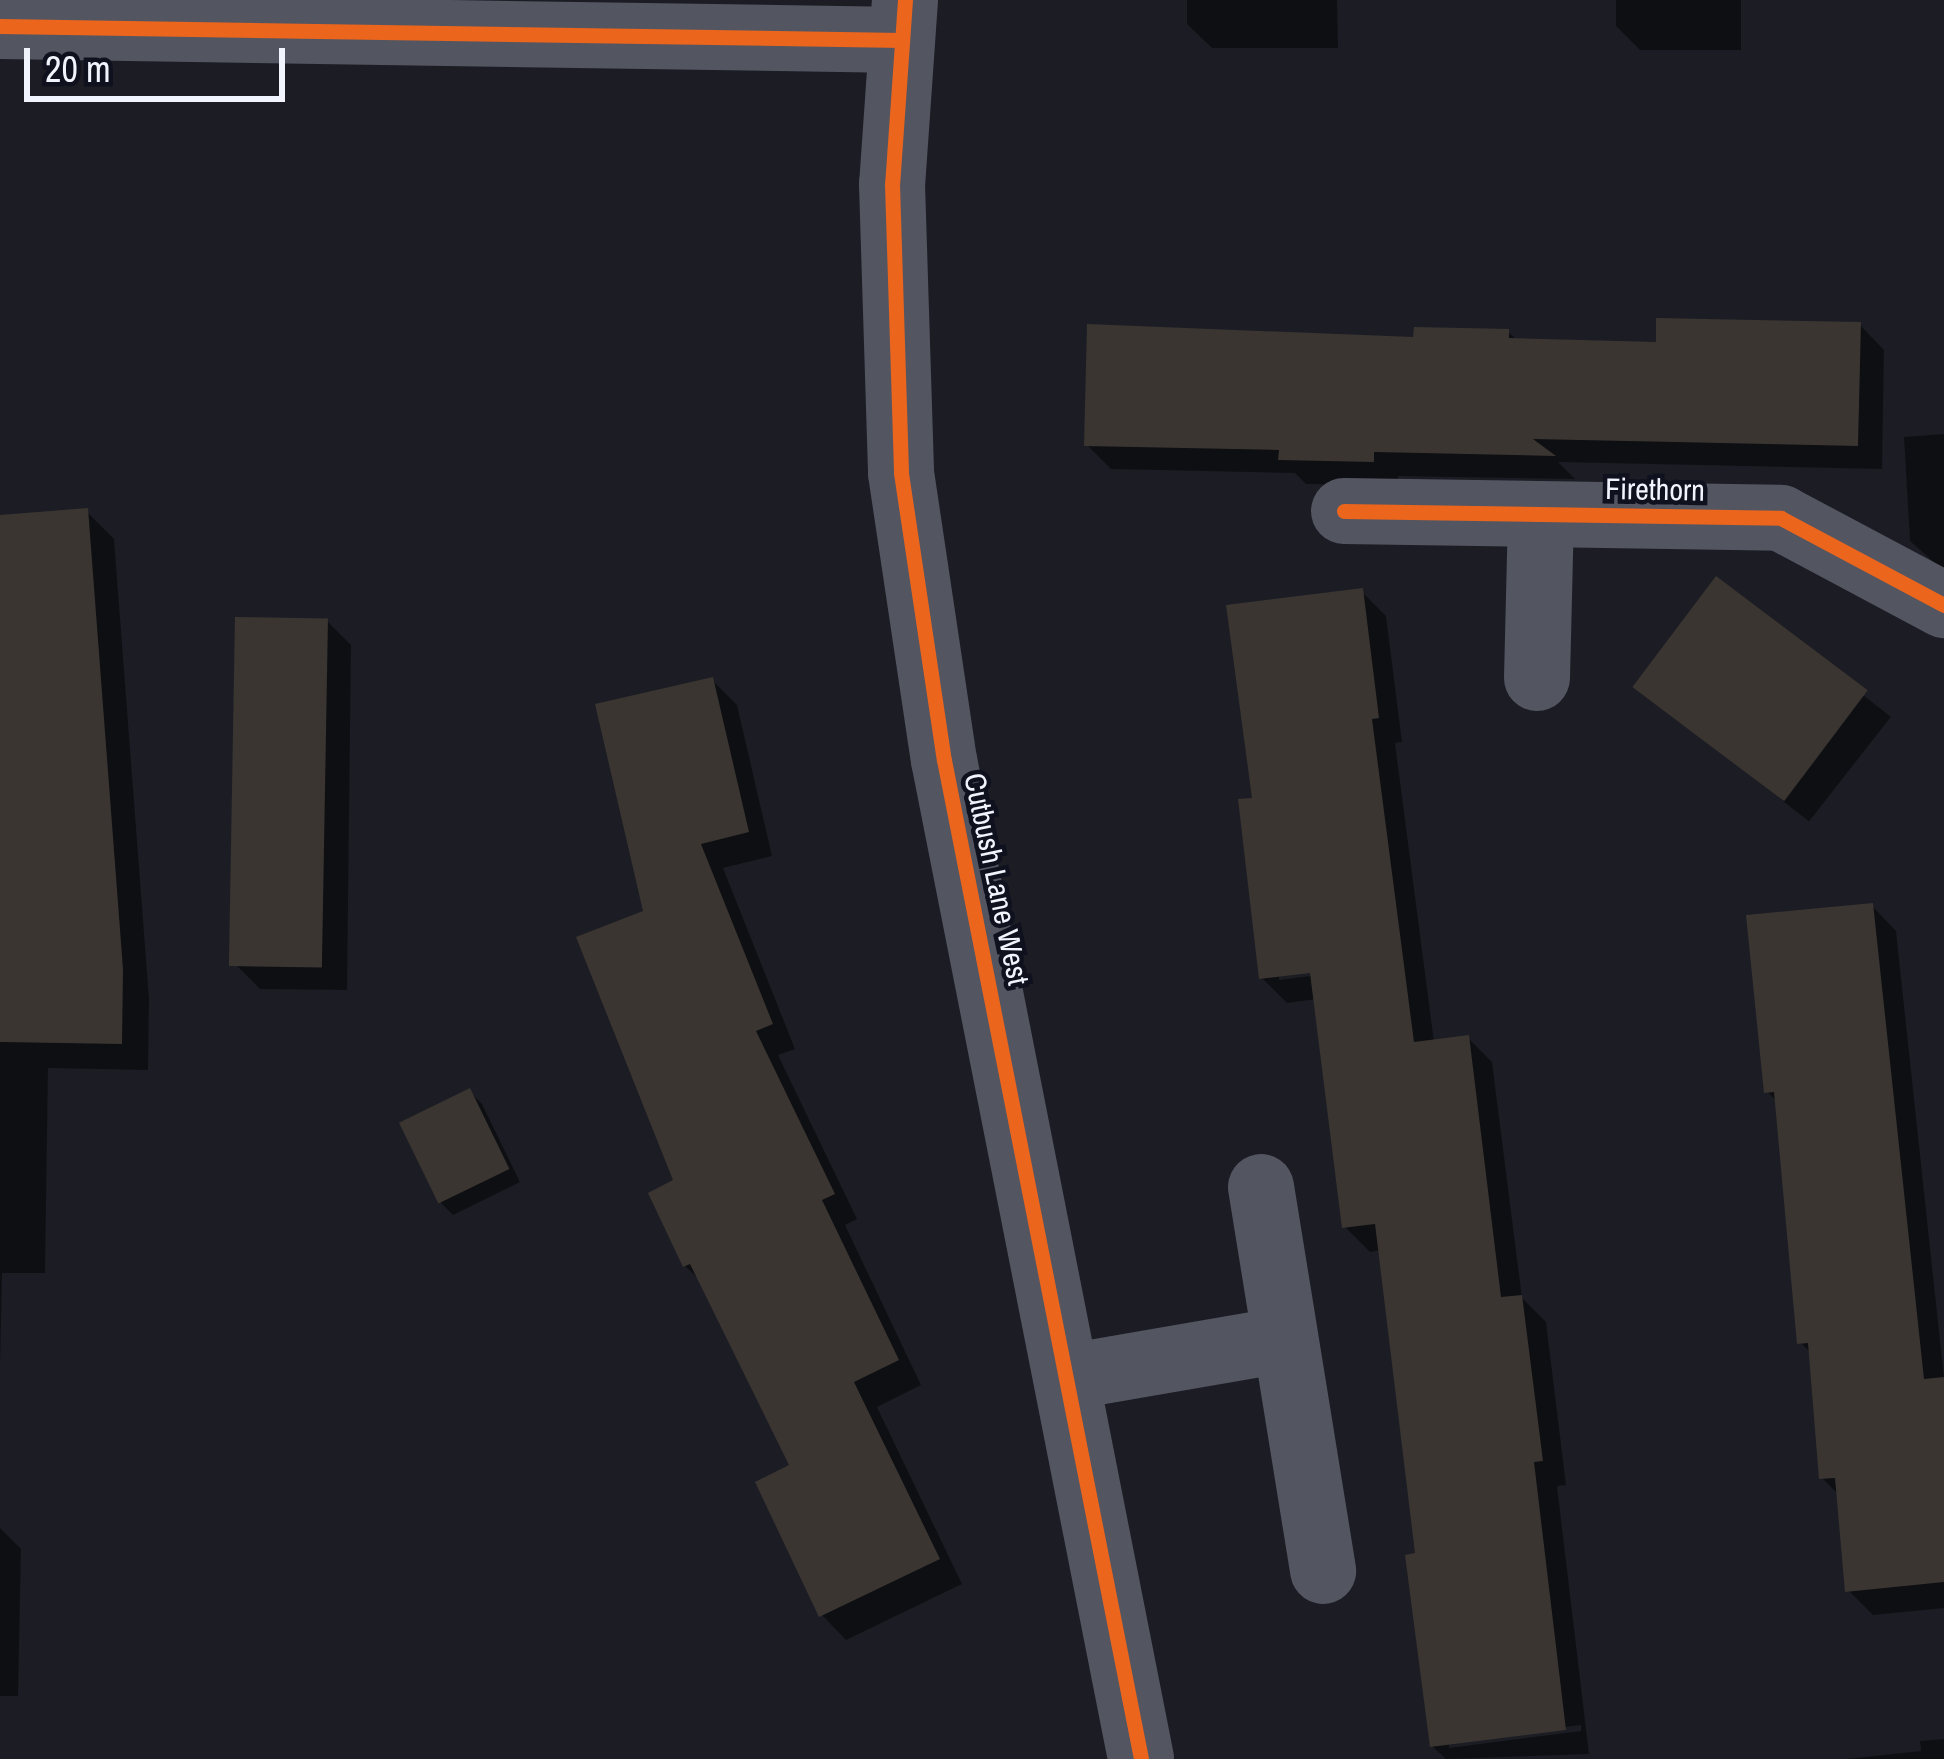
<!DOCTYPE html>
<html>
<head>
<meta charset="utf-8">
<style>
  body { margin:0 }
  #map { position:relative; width:1944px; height:1759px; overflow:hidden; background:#1c1d24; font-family:"Archivo Narrow",sans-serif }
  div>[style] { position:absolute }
  .shadow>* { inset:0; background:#0007; transform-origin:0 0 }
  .building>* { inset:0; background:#3a3531; transform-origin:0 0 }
  .minor>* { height:66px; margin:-33px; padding:0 33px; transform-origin:33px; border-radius:33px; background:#535561 }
  .cycleway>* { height:15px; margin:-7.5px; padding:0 7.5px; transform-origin:7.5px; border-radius:7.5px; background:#eb651d }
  span { translate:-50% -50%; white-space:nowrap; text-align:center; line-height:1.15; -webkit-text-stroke:9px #10111e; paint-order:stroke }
  .street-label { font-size:30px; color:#f2f4fd }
  .scale { position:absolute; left:24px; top:48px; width:261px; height:54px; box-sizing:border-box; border:6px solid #f2f4fd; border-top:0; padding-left:15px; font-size:36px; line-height:42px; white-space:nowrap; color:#f2f4fd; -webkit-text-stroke:9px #10111e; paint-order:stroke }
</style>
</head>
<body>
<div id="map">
  <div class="shadow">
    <i style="clip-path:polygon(1187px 0,1337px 0,1338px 48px,1212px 48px,1187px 24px)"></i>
    <i style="clip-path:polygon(1616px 0,1741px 0,1741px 50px,1640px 50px,1616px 26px)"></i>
    <i style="clip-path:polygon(1860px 325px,1884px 350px,1882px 469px,1558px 462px,1575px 479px,1398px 476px,1398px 485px,1306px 484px,1295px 473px,1111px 469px,1087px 445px,1416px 341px,1508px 332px,1518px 341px,1659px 345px)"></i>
    <i style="clip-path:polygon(1944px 434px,1944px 571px,1910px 541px,1904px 437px)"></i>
    <i style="clip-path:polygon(87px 512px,114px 539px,149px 998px,148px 1070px,48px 1068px,45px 1273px,2px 1273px,0 1367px,0 518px)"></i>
    <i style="left:1716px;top:580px;width:222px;height:133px;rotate:38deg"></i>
    <i style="clip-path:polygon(evenodd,1362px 592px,1386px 616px,1402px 742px,1395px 743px,1434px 1042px,1468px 1038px,1492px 1062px,1522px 1298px,1546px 1322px,1566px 1485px,1557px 1486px,1589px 1754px,1446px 1759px,1432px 1746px,1419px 1556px,1381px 1250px,1370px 1252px,1345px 1227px,1317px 999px,1287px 1003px,1262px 978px,1255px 800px,1362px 592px,1325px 968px,1326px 974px,1279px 980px,1279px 974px,1325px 968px,1362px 592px,1581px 1725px,1581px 1731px,1449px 1748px,1449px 1742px,1581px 1725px)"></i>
    <i style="clip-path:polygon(327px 621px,351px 645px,347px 990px,260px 989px,235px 964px)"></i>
    <i style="clip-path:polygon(712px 680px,737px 705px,772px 856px,723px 868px,795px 1049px,778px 1055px,857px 1219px,845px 1225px,921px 1385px,877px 1407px,962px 1584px,846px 1640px,822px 1615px,793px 1467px,703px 1283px,685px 1266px,647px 913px)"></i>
    <i style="clip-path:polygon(1872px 906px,1896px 931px,1944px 1378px,1944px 1608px,1873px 1615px,1848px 1590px,1839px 1495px,1822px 1478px,1812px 1354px,1800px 1342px,1778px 1103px,1767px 1091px)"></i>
    <i style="clip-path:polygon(470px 1092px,482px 1104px,520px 1182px,453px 1215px,441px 1203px)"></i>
    <i style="clip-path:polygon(0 1528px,21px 1549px,18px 1696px,0 1696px)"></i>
    <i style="clip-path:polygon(1944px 1739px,1944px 1759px,1846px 1759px,1921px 1751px,1920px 1741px)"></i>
  </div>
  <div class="building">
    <i style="clip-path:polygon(1656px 318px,1861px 322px,1858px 446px,1533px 439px,1556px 456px,1374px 452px,1374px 462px,1278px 460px,1279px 450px,1084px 446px,1087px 324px,1413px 337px,1414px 327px,1509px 329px,1509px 338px,1656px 342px)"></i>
    <i style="clip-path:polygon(88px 508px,123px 969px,122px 1044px,0 1042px,0 515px)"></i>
    <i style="left:1716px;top:576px;width:190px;height:139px;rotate:37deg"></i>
    <i style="clip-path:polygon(1363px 588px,1379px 718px,1372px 719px,1414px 1042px,1469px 1035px,1501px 1297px,1522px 1295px,1543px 1461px,1534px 1462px,1566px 1730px,1430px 1747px,1405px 1555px,1415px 1553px,1375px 1224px,1342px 1228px,1310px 973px,1259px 979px,1238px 799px,1252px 798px,1226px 605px)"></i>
    <i style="left:235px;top:617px;width:93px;height:349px;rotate:1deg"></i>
    <i style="clip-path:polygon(713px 677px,749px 832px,701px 844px,773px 1024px,756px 1031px,835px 1194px,822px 1200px,899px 1360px,854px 1382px,940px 1559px,819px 1617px,755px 1482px,789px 1465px,690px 1264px,683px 1267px,648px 1193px,673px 1180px,576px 937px,643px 911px,595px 704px)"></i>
    <i style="clip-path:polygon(1873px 903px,1924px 1379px,1944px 1377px,1944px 1582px,1845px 1592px,1835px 1478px,1819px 1479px,1808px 1343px,1797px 1344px,1774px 1092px,1764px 1093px,1746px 915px)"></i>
    <i style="left:470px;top:1088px;width:90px;height:79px;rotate:64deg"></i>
  </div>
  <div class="minor">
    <i style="left:905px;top:0;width:184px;rotate:94deg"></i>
    <i style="left:892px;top:184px;width:289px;rotate:88.2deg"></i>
    <i style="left:901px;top:473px;width:290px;rotate:81.5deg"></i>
    <i style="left:944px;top:760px;width:1018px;rotate:78.84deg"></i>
    <i style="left:0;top:26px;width:902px;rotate:0.89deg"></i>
    <i style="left:1344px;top:511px;width:437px;rotate:0.9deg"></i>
    <i style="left:1781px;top:518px;width:185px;rotate:28.1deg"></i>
    <i style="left:1537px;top:678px;width:164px;rotate:-88.6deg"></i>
    <i style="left:1261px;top:1187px;width:389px;rotate:80.8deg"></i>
    <i style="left:1068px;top:1377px;width:218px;rotate:-9.8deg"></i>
  </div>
  <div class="cycleway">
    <i style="left:905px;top:0;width:184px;rotate:94deg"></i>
    <i style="left:892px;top:184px;width:289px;rotate:88.2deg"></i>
    <i style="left:901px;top:473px;width:290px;rotate:81.5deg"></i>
    <i style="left:944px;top:760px;width:1018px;rotate:78.84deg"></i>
    <i style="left:0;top:26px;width:902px;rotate:0.89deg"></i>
    <i style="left:1344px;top:511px;width:437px;rotate:0.9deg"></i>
    <i style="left:1781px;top:518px;width:185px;rotate:28.1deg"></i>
  </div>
  <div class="street-label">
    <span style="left:1655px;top:489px;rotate:1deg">Firethorn</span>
    <span style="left:997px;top:879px;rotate:78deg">Cutbush Lane West</span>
  </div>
  <div class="scale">20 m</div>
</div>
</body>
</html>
